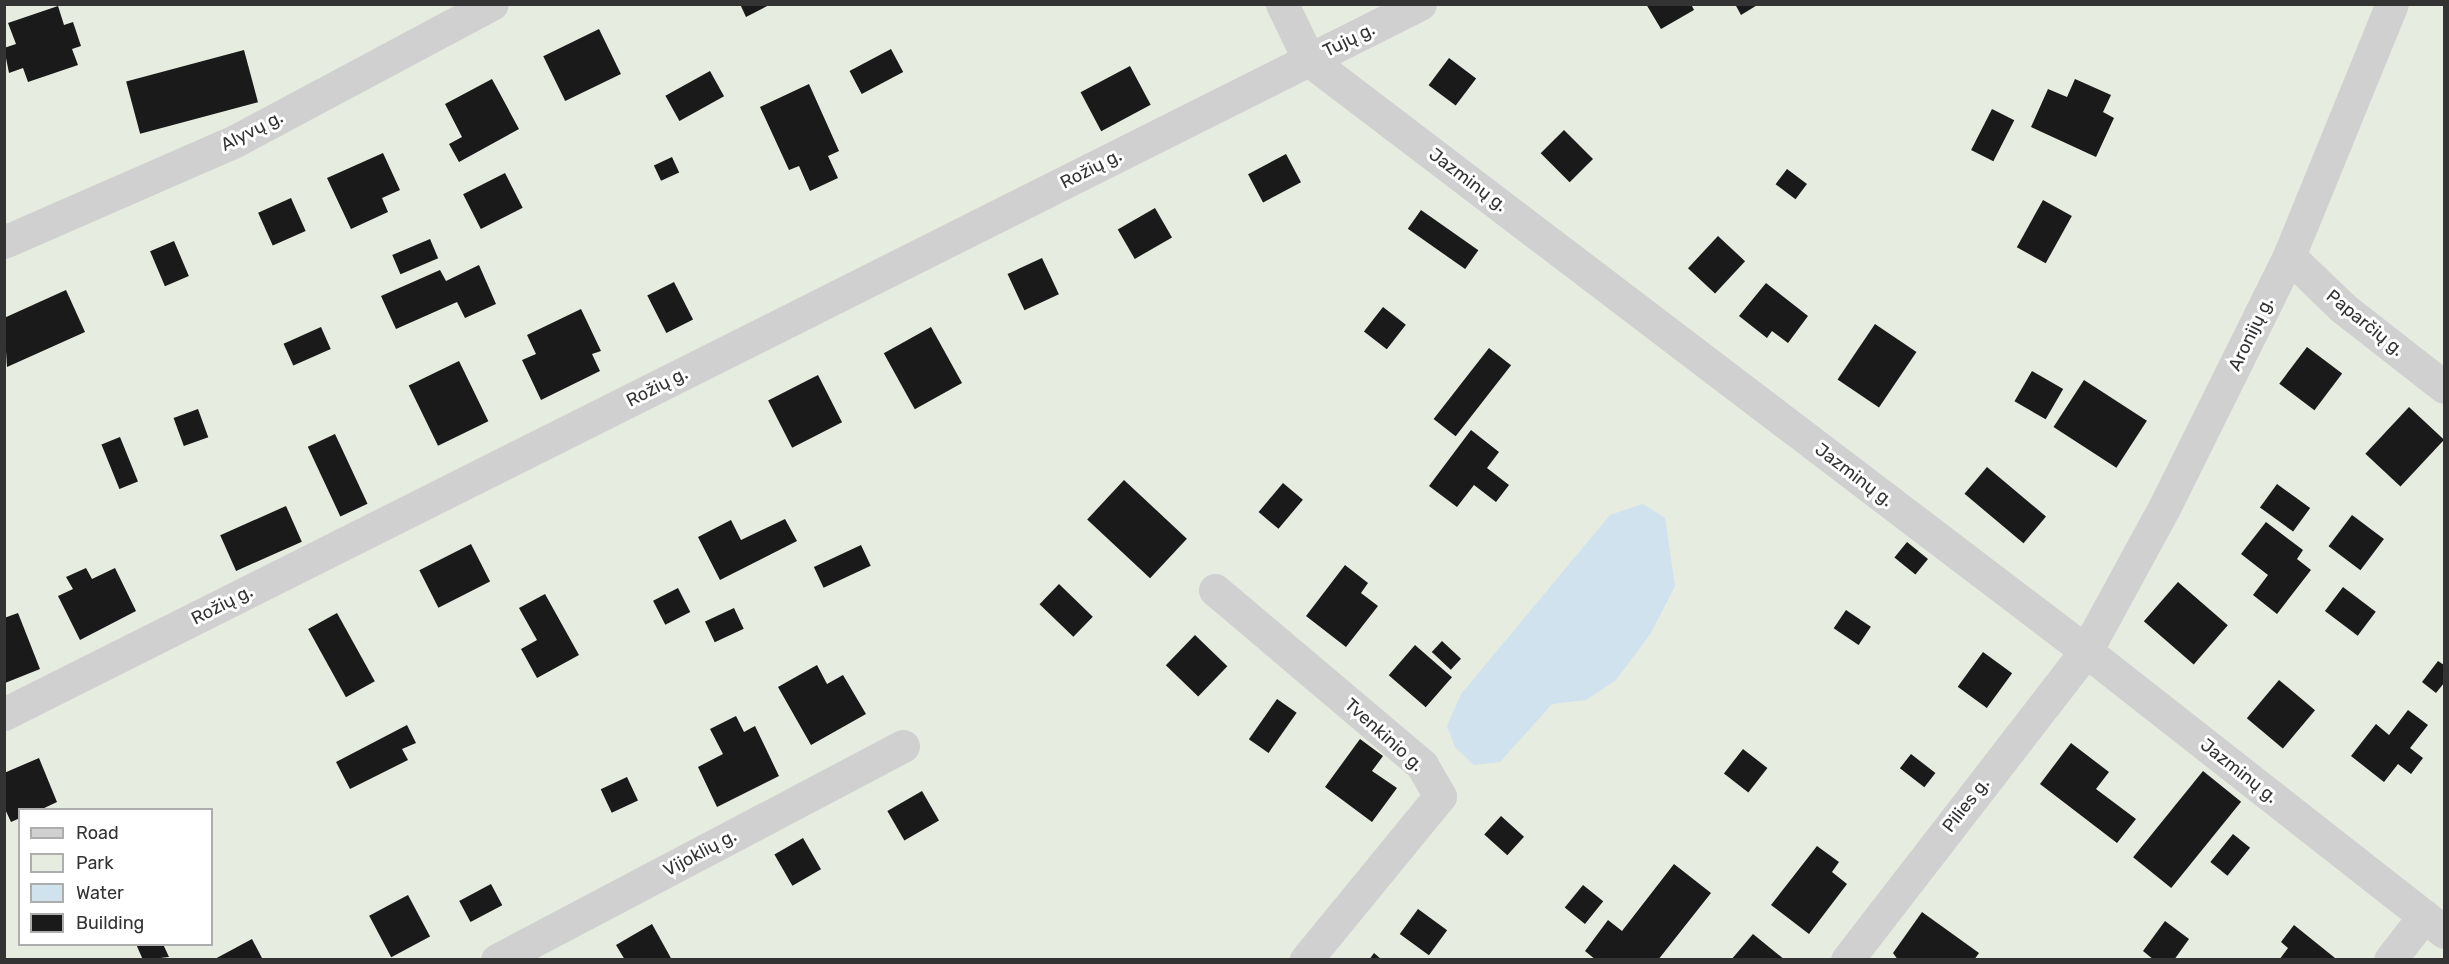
<!DOCTYPE html>
<html>
<head>
<meta charset="utf-8">
<style>
  body { margin:0 }
  #map { position:relative; width:2449px; height:964px; overflow:hidden; background:#fff; font-family:Rubik,sans-serif }
  div>[style] { position:absolute }
  .green>* { inset:0; background:#e6ecdf }
  .water>* { inset:0; background:#cfe2ee }
  .building>* { inset:0; background:#1a1a1a; transform-origin:0 0 }
  .minor>* { height:33px; margin:-16.5px; padding:0 16.5px; transform-origin:16.5px; border-radius:16.5px; background:#d0d0d0 }
  span { translate:-50% -50%; white-space:nowrap; text-align:center; line-height:1.15; -webkit-text-stroke:6px #fff; paint-order:stroke }
  .street-label { font-size:18px; color:#333 }
  .frame { position:absolute; inset:0; border:6px solid #333; pointer-events:none }
  .legend { position:absolute; left:18px; top:808px; width:195px; height:138px; box-sizing:border-box; background:#fff; border:2px solid #adadad; margin:0; padding:8px 10px; list-style:none; font-size:18px; color:#333 }
  .legend li { display:flex; align-items:center; gap:12px; height:30px }
  .legend b { width:30px; border:2px solid #adadad }
</style>
</head>
<body>
<div id="map">
  <div class="green">
    <i style="clip-path:polygon(evenodd,5px 5px,2444px 5px,2444px 959px,5px 960px,5px 5px,20px 810px,212px 810px,212px 944px,20px 944px,20px 810px)"></i>
  </div>
  <div class="water">
    <i style="clip-path:polygon(1643px 504px,1665px 518px,1675px 586px,1651px 633px,1616px 680px,1586px 700px,1552px 704px,1500px 762px,1474px 765px,1455px 747px,1447px 726px,1461px 694px,1610px 515px)"></i>
  </div>
  <div class="building">
    <i style="clip-path:polygon(740px 4px,771px 4px,746px 17px)"></i>
    <i style="clip-path:polygon(1646px 4px,1691px 4px,1694px 10px,1661px 29px)"></i>
    <i style="clip-path:polygon(1735px 4px,1759px 4px,1741px 15px)"></i>
    <i style="clip-path:polygon(58px 6px,64px 25px,73px 22px,81px 46px,72px 49px,78px 65px,28px 82px,23px 68px,9px 73px,4px 48px,16px 44px,8px 23px)"></i>
    <i style="left:599px;top:29px;width:50px;height:62px;rotate:64deg"></i>
    <i style="left:891px;top:49px;width:26px;height:47px;rotate:62deg"></i>
    <i style="left:244px;top:50px;width:54px;height:122px;rotate:75deg"></i>
    <i style="left:1449px;top:58px;width:34px;height:34px;rotate:37deg"></i>
    <i style="left:1130px;top:66px;width:44px;height:56px;rotate:62deg"></i>
    <i style="left:710px;top:71px;width:29px;height:51px;rotate:61deg"></i>
    <i style="clip-path:polygon(492px 79px,519px 129px,459px 162px,449px 144px,462px 137px,445px 104px)"></i>
    <i style="clip-path:polygon(2075px 79px,2111px 95px,2103px 112px,2114px 118px,2096px 157px,2031px 127px,2048px 89px,2067px 97px)"></i>
    <i style="clip-path:polygon(809px 84px,839px 151px,828px 156px,838px 178px,810px 191px,799px 166px,789px 170px,760px 107px)"></i>
    <i style="left:1992px;top:109px;width:25px;height:46px;rotate:27deg"></i>
    <i style="left:1564px;top:130px;width:41px;height:33px;rotate:45deg"></i>
    <i style="clip-path:polygon(383px 153px,400px 190px,382px 198px,388px 212px,351px 229px,327px 178px)"></i>
    <i style="left:1286px;top:154px;width:32px;height:43px;rotate:62deg"></i>
    <i style="left:672px;top:157px;width:17px;height:20px;rotate:65deg"></i>
    <i style="left:1787px;top:169px;width:25px;height:19px;rotate:37deg"></i>
    <i style="left:505px;top:173px;width:39px;height:47px;rotate:63deg"></i>
    <i style="left:291px;top:198px;width:36px;height:36px;rotate:66deg"></i>
    <i style="left:2043px;top:200px;width:33px;height:54px;rotate:29deg"></i>
    <i style="left:1155px;top:208px;width:34px;height:43px;rotate:60deg"></i>
    <i style="left:1421px;top:210px;width:70px;height:23px;rotate:35deg"></i>
    <i style="left:1718px;top:236px;width:37px;height:44px;rotate:43deg"></i>
    <i style="left:430px;top:239px;width:21px;height:41px;rotate:67deg"></i>
    <i style="left:174px;top:241px;width:38px;height:26px;rotate:67deg"></i>
    <i style="left:1042px;top:258px;width:40px;height:38px;rotate:65deg"></i>
    <i style="clip-path:polygon(479px 265px,496px 304px,465px 318px,457px 302px,396px 329px,381px 296px,440px 270px,446px 281px)"></i>
    <i style="left:674px;top:282px;width:42px;height:30px;rotate:63deg"></i>
    <i style="clip-path:polygon(1766px 283px,1808px 316px,1788px 343px,1772px 331px,1767px 338px,1739px 316px)"></i>
    <i style="clip-path:polygon(66px 290px,85px 332px,7px 367px,4px 318px)"></i>
    <i style="left:1383px;top:307px;width:29px;height:31px;rotate:38deg"></i>
    <i style="clip-path:polygon(581px 309px,601px 351px,592px 354px,600px 371px,541px 400px,522px 360px,536px 354px,527px 335px)"></i>
    <i style="left:1875px;top:324px;width:50px;height:67px;rotate:34deg"></i>
    <i style="left:321px;top:327px;width:24px;height:41px;rotate:66deg"></i>
    <i style="left:931px;top:327px;width:64px;height:54px;rotate:61deg"></i>
    <i style="left:2307px;top:347px;width:44px;height:46px;rotate:37deg"></i>
    <i style="left:1489px;top:348px;width:28px;height:90px;rotate:38deg"></i>
    <i style="left:459px;top:361px;width:67px;height:56px;rotate:64deg"></i>
    <i style="left:2032px;top:371px;width:36px;height:35px;rotate:30deg"></i>
    <i style="left:818px;top:375px;width:53px;height:56px;rotate:63deg"></i>
    <i style="left:2084px;top:380px;width:75px;height:56px;rotate:33deg"></i>
    <i style="left:2409px;top:407px;width:48px;height:64px;rotate:43deg"></i>
    <i style="left:198px;top:409px;width:30px;height:26px;rotate:70deg"></i>
    <i style="clip-path:polygon(1471px 430px,1499px 452px,1487px 468px,1509px 485px,1496px 502px,1474px 485px,1457px 507px,1429px 486px)"></i>
    <i style="left:335px;top:434px;width:77px;height:30px;rotate:65deg"></i>
    <i style="left:120px;top:437px;width:48px;height:20px;rotate:68deg"></i>
    <i style="left:1987px;top:467px;width:77px;height:35px;rotate:40deg"></i>
    <i style="left:1124px;top:480px;width:86px;height:54px;rotate:43deg"></i>
    <i style="left:1283px;top:483px;width:26px;height:38px;rotate:40deg"></i>
    <i style="left:2277px;top:484px;width:41px;height:29px;rotate:36deg"></i>
    <i style="left:286px;top:506px;width:39px;height:72px;rotate:66deg"></i>
    <i style="left:2352px;top:515px;width:40px;height:39px;rotate:37deg"></i>
    <i style="clip-path:polygon(785px 519px,797px 541px,720px 580px,698px 537px,731px 520px,741px 540px)"></i>
    <i style="clip-path:polygon(2266px 522px,2303px 550px,2297px 559px,2311px 570px,2277px 614px,2253px 595px,2268px 575px,2241px 554px)"></i>
    <i style="left:1907px;top:542px;width:27px;height:20px;rotate:39deg"></i>
    <i style="left:471px;top:544px;width:42px;height:58px;rotate:63deg"></i>
    <i style="left:861px;top:545px;width:23px;height:52px;rotate:65deg"></i>
    <i style="clip-path:polygon(1345px 565px,1368px 583px,1361px 593px,1378px 606px,1346px 647px,1306px 616px)"></i>
    <i style="clip-path:polygon(86px 568px,92px 579px,115px 568px,136px 611px,80px 640px,58px 596px,73px 589px,66px 577px)"></i>
    <i style="left:2178px;top:582px;width:66px;height:52px;rotate:41deg"></i>
    <i style="left:1059px;top:584px;width:47px;height:28px;rotate:44deg"></i>
    <i style="left:2343px;top:587px;width:41px;height:30px;rotate:37deg"></i>
    <i style="left:678px;top:588px;width:27px;height:28px;rotate:63deg"></i>
    <i style="clip-path:polygon(545px 594px,579px 655px,537px 678px,521px 649px,537px 640px,519px 608px)"></i>
    <i style="left:734px;top:608px;width:23px;height:32px;rotate:65deg"></i>
    <i style="left:1846px;top:610px;width:30px;height:22px;rotate:34deg"></i>
    <i style="clip-path:polygon(18px 613px,40px 669px,5px 683px,4px 618px)"></i>
    <i style="left:337px;top:613px;width:78px;height:33px;rotate:61deg"></i>
    <i style="left:1195px;top:635px;width:45px;height:42px;rotate:44deg"></i>
    <i style="left:1442px;top:641px;width:26px;height:15px;rotate:43deg"></i>
    <i style="left:1415px;top:645px;width:49px;height:40px;rotate:41deg"></i>
    <i style="left:1983px;top:652px;width:36px;height:43px;rotate:36deg"></i>
    <i style="clip-path:polygon(2438px 661px,2444px 665px,2444px 683px,2436px 693px,2422px 682px)"></i>
    <i style="clip-path:polygon(817px 665px,827px 684px,843px 675px,866px 714px,811px 745px,778px 687px)"></i>
    <i style="left:2279px;top:680px;width:47px;height:50px;rotate:40deg"></i>
    <i style="left:1277px;top:699px;width:24px;height:49px;rotate:35deg"></i>
    <i style="clip-path:polygon(2408px 710px,2428px 725px,2410px 748px,2423px 758px,2411px 774px,2398px 764px,2384px 782px,2351px 756px,2376px 724px,2389px 735px)"></i>
    <i style="clip-path:polygon(736px 716px,744px 732px,755px 726px,779px 776px,717px 807px,698px 767px,723px 754px,710px 729px)"></i>
    <i style="clip-path:polygon(407px 725px,416px 743px,402px 749px,408px 760px,350px 789px,336px 762px)"></i>
    <i style="clip-path:polygon(1360px 739px,1383px 756px,1372px 771px,1397px 788px,1372px 822px,1325px 787px)"></i>
    <i style="clip-path:polygon(2071px 743px,2109px 772px,2096px 789px,2136px 819px,2117px 843px,2040px 784px)"></i>
    <i style="left:1743px;top:749px;width:31px;height:31px;rotate:38deg"></i>
    <i style="left:1911px;top:754px;width:31px;height:18px;rotate:38deg"></i>
    <i style="clip-path:polygon(39px 758px,57px 802px,40px 810px,20px 810px,20px 818px,11px 822px,4px 807px,4px 773px)"></i>
    <i style="left:2203px;top:771px;width:49px;height:111px;rotate:39deg"></i>
    <i style="left:627px;top:777px;width:26px;height:29px;rotate:65deg"></i>
    <i style="left:922px;top:791px;width:34px;height:40px;rotate:60deg"></i>
    <i style="left:1501px;top:816px;width:31px;height:25px;rotate:42deg"></i>
    <i style="left:2233px;top:834px;width:22px;height:36px;rotate:39deg"></i>
    <i style="left:803px;top:838px;width:36px;height:33px;rotate:60deg"></i>
    <i style="clip-path:polygon(1817px 846px,1839px 862px,1832px 872px,1847px 884px,1809px 934px,1771px 905px)"></i>
    <i style="clip-path:polygon(1674px 864px,1711px 893px,1658px 960px,1596px 960px,1585px 951px,1608px 920px,1622px 931px)"></i>
    <i style="left:491px;top:884px;width:24px;height:36px;rotate:62deg"></i>
    <i style="left:1583px;top:885px;width:26px;height:29px;rotate:39deg"></i>
    <i style="left:408px;top:895px;width:47px;height:44px;rotate:62deg"></i>
    <i style="left:1418px;top:909px;width:36px;height:31px;rotate:36deg"></i>
    <i style="clip-path:polygon(1922px 912px,1979px 953px,1974px 960px,1898px 960px,1893px 953px)"></i>
    <i style="clip-path:polygon(2165px 921px,2189px 939px,2174px 960px,2154px 960px,2143px 951px)"></i>
    <i style="clip-path:polygon(652px 924px,672px 960px,625px 960px,616px 945px)"></i>
    <i style="clip-path:polygon(2294px 925px,2335px 958px,2333px 960px,2279px 960px,2288px 948px,2281px 942px)"></i>
    <i style="clip-path:polygon(1753px 934px,1785px 960px,1731px 960px)"></i>
    <i style="clip-path:polygon(252px 939px,263px 960px,213px 960px)"></i>
    <i style="clip-path:polygon(136px 944px,163px 944px,169px 957px,143px 960px)"></i>
    <i style="clip-path:polygon(1374px 953px,1382px 960px,1369px 960px)"></i>
  </div>
  <div class="minor">
    <i style="left:1282px;top:4px;width:62px;rotate:64.3deg"></i>
    <i style="left:1309px;top:60px;width:976px;rotate:37.26deg"></i>
    <i style="left:2086px;top:651px;width:455px;rotate:38.1deg"></i>
    <i style="left:4px;top:242px;width:252px;rotate:-23.6deg"></i>
    <i style="left:235px;top:141px;width:291px;rotate:-28.1deg"></i>
    <i style="left:2289px;top:256px;width:75px;rotate:43.9deg"></i>
    <i style="left:2343px;top:308px;width:128px;rotate:38deg"></i>
    <i style="left:1215px;top:590px;width:271px;rotate:40.2deg"></i>
    <i style="left:1422px;top:765px;width:36px;rotate:60deg"></i>
    <i style="left:1440px;top:796px;width:212px;rotate:129.3deg"></i>
    <i style="left:4px;top:714px;width:1584px;rotate:-26.63deg"></i>
    <i style="left:497px;top:960px;width:459px;rotate:-27.8deg"></i>
    <i style="left:1847px;top:960px;width:391px;rotate:-52.3deg"></i>
    <i style="left:2086px;top:651px;width:163px;rotate:-61.4deg"></i>
    <i style="left:2164px;top:508px;width:281px;rotate:-63.6deg"></i>
    <i style="left:2289px;top:256px;width:272px;rotate:-67.8deg"></i>
    <i style="left:2390px;top:960px;width:56px;rotate:-52.3deg"></i>
  </div>
  <div class="street-label">
    <span style="left:1349px;top:40px;rotate:-26deg">Tujų g.</span>
    <span style="left:252px;top:131px;rotate:-27deg">Alyvų g.</span>
    <span style="left:1091px;top:169px;rotate:-27deg">Rožių g.</span>
    <span style="left:1468px;top:180px;rotate:37deg">Jazminų g.</span>
    <span style="left:2365px;top:323px;rotate:39deg">Paparčių g.</span>
    <span style="left:2251px;top:334px;rotate:-64deg">Aronijų g.</span>
    <span style="left:657px;top:387px;rotate:-27deg">Rožių g.</span>
    <span style="left:1854px;top:475px;rotate:37deg">Jazminų g.</span>
    <span style="left:222px;top:605px;rotate:-27deg">Rožių g.</span>
    <span style="left:1384px;top:735px;rotate:42deg">Tvenkinio g.</span>
    <span style="left:2239px;top:771px;rotate:38deg">Jazminų g.</span>
    <span style="left:1966px;top:805px;rotate:-52deg">Pilies g.</span>
    <span style="left:700px;top:853px;rotate:-28deg">Vijoklių g.</span>
  </div>
  <div class="frame"></div>
  <ul class="legend">
  <li><b style="height:8px;background:#d0d0d0"></b>Road</li>
  <li><b style="height:16px;background:#e6ecdf"></b>Park</li>
  <li><b style="height:16px;background:#cfe2ee"></b>Water</li>
  <li><b style="height:16px;background:#1a1a1a"></b>Building</li>
  </ul>
</div>
</body>
</html>
